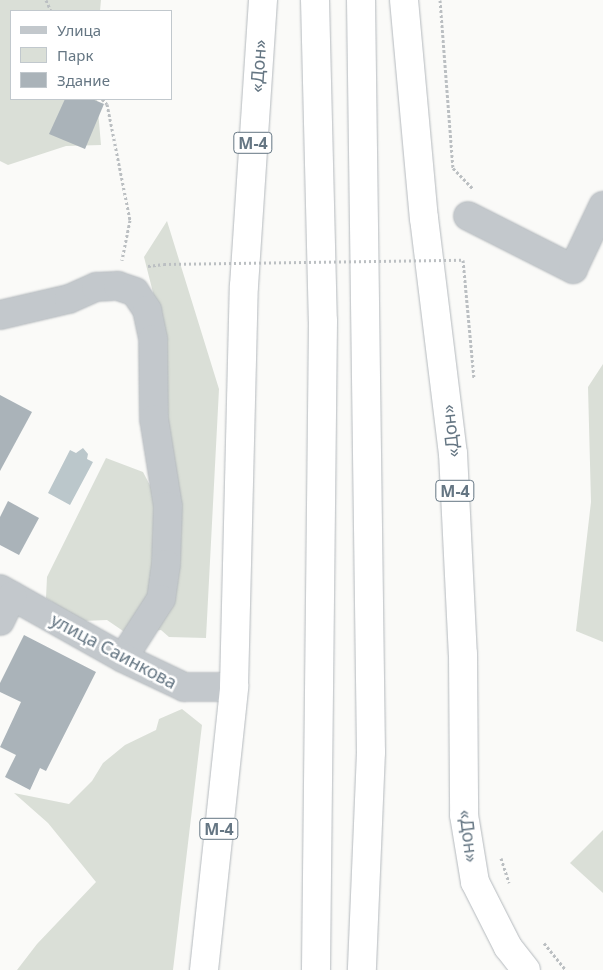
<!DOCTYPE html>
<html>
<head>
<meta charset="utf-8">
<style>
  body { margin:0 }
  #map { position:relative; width:603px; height:970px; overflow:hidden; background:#fafaf8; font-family:"Noto Sans",sans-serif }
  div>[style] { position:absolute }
  .green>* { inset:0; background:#dadfd7 }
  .water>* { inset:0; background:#bbc7cb }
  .building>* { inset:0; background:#aab3b9 }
  .path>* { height:3px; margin-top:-1.5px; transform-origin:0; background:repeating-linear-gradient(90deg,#bbbfc2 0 2.5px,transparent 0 5px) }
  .roads { filter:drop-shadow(0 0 1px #b4b9bd) drop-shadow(0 0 1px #b4b9bd) }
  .minor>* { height:28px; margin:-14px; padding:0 14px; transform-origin:14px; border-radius:14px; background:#c3c8cc }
  .highway>* { height:28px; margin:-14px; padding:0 14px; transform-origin:14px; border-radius:14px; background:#fff }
  .path-bridge>* { height:3px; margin-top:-1.5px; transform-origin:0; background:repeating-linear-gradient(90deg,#bbbfc2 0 2.5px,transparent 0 5px) }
  span { translate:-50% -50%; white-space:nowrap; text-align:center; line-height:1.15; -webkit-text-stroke:5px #fff; paint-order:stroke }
  .shield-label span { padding:1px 4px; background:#fff; border:1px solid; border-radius:4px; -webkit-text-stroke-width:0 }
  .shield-label { font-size:16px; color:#657683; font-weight:700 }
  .street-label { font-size:18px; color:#657683 }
  .legend { position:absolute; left:10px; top:10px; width:162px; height:90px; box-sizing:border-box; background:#fff; border:1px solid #c1c8cd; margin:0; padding:6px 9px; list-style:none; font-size:15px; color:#657683 }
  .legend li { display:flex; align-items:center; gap:10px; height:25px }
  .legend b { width:25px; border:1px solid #c1c8cd }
</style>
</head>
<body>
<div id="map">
  <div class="green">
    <i style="clip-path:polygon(0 0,101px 0,100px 11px,11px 11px,11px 99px,97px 99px,101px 145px,66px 146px,8px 165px,0 161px)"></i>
    <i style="clip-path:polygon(167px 221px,219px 389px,206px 638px,169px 637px,161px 630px,126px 633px,107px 620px,82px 621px,46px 598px,47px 577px,106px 458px,143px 472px,154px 493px,164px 415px,164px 336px,144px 257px)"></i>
    <i style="clip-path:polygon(603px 364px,603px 642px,576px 631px,591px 502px,588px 387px)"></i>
    <i style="clip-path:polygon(182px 709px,202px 725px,173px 970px,17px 970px,37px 944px,96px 882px,48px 823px,14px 793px,69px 804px,92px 781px,103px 763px,125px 745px,156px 730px,159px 719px)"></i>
    <i style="clip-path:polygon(603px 830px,603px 893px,570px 863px)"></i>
  </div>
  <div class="water">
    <i style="clip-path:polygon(83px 448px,88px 454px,87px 459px,93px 462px,70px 505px,48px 493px,70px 450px,76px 453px)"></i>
  </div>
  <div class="building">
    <i style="clip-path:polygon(65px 99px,92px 99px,104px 104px,85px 149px,49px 134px)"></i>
    <i style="clip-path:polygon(0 395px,32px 412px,0 471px)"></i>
    <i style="clip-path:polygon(8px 501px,39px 518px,19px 555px,0 545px,0 517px)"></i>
    <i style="clip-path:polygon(24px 635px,96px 672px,46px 771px,40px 768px,30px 790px,5px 777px,16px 755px,0 747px,21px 702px,0 692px,0 683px)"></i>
  </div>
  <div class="path">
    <i style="left:46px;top:0;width:12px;rotate:66deg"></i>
    <i style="left:440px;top:0;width:169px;rotate:85.6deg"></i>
    <i style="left:453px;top:168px;width:29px;rotate:46deg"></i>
    <i style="left:102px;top:99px;width:7px;rotate:45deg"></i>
    <i style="left:107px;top:104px;width:118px;rotate:78.8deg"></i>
    <i style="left:130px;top:220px;width:41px;rotate:101.3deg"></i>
    <i style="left:463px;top:260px;width:119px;rotate:84.7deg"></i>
    <i style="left:148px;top:266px;width:16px;rotate:-7deg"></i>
    <i style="left:501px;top:858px;width:26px;rotate:72deg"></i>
    <i style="left:544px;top:943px;width:35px;rotate:51deg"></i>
  </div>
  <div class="roads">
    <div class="minor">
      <i style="left:468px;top:216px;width:118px;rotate:26.8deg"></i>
      <i style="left:573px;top:269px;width:70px;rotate:-64.5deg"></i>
      <i style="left:0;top:315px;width:71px;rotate:-13.1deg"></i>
      <i style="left:69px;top:299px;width:30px;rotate:-24deg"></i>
      <i style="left:96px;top:287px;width:22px;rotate:-3deg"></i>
      <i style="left:118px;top:286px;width:18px;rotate:19deg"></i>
      <i style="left:135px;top:292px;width:22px;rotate:56deg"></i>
      <i style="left:147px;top:310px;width:30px;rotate:78deg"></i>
      <i style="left:153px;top:339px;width:80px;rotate:89.3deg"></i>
      <i style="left:154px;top:419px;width:88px;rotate:80.9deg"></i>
      <i style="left:168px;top:506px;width:58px;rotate:92deg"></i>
      <i style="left:166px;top:564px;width:35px;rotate:98deg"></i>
      <i style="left:161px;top:599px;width:70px;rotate:122.8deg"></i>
      <i style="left:0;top:589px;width:141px;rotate:29.3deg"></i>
      <i style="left:123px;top:658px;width:68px;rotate:25.4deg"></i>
      <i style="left:184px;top:687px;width:50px"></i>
      <i style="left:0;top:621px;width:28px;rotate:-64deg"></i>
    </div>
    <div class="highway">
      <i style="left:315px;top:0;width:321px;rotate:88.6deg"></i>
      <i style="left:323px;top:321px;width:649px;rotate:90.62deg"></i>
      <i style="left:361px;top:0;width:752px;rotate:89.24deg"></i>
      <i style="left:371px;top:752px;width:218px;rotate:92.4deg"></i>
      <i style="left:404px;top:0;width:219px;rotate:84.8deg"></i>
      <i style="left:424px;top:218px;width:237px;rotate:83deg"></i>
      <i style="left:453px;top:453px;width:201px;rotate:87.2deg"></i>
      <i style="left:463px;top:654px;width:161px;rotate:89.6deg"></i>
      <i style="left:464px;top:815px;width:68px;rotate:80.7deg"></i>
      <i style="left:475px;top:882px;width:73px;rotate:63.1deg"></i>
      <i style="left:508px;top:947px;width:29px;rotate:52deg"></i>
      <i style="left:204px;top:970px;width:285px;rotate:-83.9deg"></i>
      <i style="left:234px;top:687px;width:401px;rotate:-88.6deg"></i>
      <i style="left:244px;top:286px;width:287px;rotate:-86.2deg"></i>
    </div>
  </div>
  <div class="path-bridge">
    <i style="left:164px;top:264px;width:299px;rotate:-0.8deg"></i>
  </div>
  <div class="shield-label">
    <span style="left:253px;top:143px">М-4</span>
    <span style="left:455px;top:491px">М-4</span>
    <span style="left:219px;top:829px">М-4</span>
  </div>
  <div class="street-label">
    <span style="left:258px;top:66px;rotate:-86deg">«Дон»</span>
    <span style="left:450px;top:431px;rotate:-96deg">«Дон»</span>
    <span style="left:114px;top:651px;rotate:28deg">улица Саинкова</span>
    <span style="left:469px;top:836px;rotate:83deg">«Дон»</span>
  </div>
  <ul class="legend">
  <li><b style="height:6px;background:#c3c8cc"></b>Улица</li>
  <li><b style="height:14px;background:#dadfd7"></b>Парк</li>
  <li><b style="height:14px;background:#aab3b9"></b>Здание</li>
  </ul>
</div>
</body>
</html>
